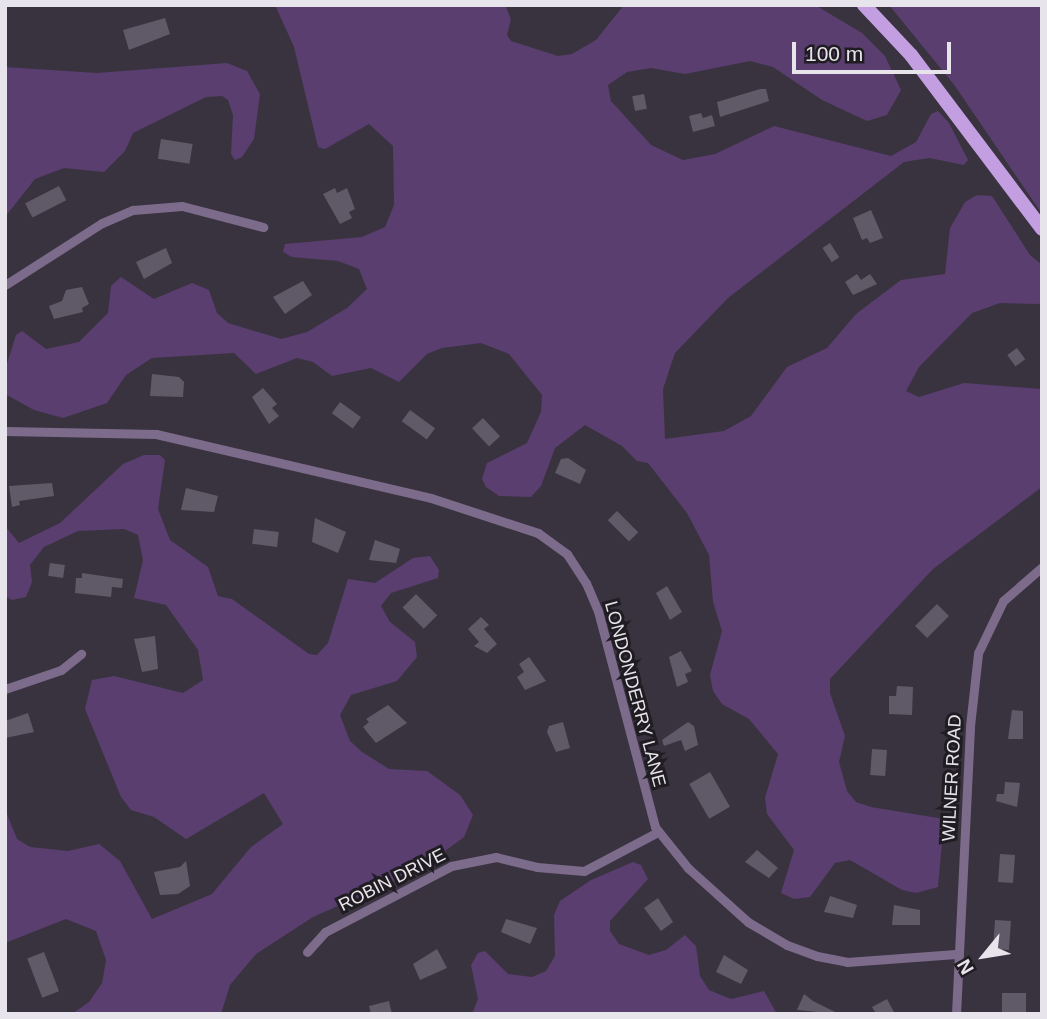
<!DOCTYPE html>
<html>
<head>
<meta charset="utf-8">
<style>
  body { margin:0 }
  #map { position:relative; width:1047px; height:1019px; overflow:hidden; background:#39333f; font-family:Arial,sans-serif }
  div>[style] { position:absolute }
  .green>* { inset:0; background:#593e6f }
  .building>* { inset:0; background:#605967; transform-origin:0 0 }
  .street>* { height:9px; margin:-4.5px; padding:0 4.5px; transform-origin:4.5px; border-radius:4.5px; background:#7d6b8c }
  .primary>* { height:14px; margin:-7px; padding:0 7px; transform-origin:7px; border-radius:7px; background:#c39fe2 }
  span { translate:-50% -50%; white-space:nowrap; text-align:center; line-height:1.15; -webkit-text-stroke:6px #1f1c22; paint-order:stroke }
  .street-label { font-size:18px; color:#e8e4eb }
  .frame { position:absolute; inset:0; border:7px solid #e8e4eb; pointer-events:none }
  .north { position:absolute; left:949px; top:921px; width:70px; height:70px; -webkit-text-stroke:5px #1f1c22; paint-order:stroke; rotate:240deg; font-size:19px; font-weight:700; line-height:28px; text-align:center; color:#e8e4eb }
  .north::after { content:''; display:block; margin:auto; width:24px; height:32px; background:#e8e4eb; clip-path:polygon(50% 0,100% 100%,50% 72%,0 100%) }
  .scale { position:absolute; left:792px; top:42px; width:159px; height:32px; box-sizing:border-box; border:4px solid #e8e4eb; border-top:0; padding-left:9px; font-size:21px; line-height:24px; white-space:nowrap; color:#e8e4eb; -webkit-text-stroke:5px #1f1c22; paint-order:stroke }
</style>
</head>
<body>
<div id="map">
  <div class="green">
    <i style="clip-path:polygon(275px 5px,505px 5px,511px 19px,507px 35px,511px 41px,558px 56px,572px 54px,596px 40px,624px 5px,815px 5px,862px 33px,885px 56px,901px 90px,887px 115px,867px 121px,822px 100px,773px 67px,750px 61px,685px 74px,651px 68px,627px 72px,608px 85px,611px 101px,651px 145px,683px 160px,715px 154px,774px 126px,891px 156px,916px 142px,931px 114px,938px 111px,949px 123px,968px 160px,964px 165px,929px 158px,904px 162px,728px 298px,675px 353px,663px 389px,665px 439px,724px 431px,751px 416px,787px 367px,827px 348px,856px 314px,901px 280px,945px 274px,950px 228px,965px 202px,977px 195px,992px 196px,1030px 255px,1042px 265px,1042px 304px,1000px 303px,972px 313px,919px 367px,906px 391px,919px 397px,964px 383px,1042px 389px,1042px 487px,933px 569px,830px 679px,830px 693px,845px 736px,839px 762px,847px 791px,856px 802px,871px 807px,944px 819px,938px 887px,916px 893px,902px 890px,850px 860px,835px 863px,810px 897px,794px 899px,781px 893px,794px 850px,767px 814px,765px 798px,778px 754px,749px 719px,722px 704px,713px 691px,710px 675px,722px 631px,713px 602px,709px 555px,687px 513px,648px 463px,637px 461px,622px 446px,585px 425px,555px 448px,541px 486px,531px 497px,499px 496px,486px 487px,482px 479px,487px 463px,527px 443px,541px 412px,542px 395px,509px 354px,481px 343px,442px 348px,427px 354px,399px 382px,371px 368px,332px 376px,313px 362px,297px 358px,256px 374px,234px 353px,152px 358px,126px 375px,107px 403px,63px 418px,34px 410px,5px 394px,5px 370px,16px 335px,22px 331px,46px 349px,79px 342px,108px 313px,111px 286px,121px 277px,154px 299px,192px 283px,209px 290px,217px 313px,228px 323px,281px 339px,307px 332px,347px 308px,367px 289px,359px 269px,338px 261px,292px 257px,283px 252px,285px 244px,362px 237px,385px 227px,394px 205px,393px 146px,369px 124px,325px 149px,318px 147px,294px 47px)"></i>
    <i style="clip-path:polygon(889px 5px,1042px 5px,1042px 214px,955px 86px)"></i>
    <i style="clip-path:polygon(227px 63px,247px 71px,260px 94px,254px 139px,242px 157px,235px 160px,231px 154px,233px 115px,228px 100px,222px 96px,206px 97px,133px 133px,125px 151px,104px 172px,64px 168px,35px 179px,5px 217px,5px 67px,97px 73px)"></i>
    <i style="clip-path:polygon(144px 455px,160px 455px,165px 460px,158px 509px,170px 540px,208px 567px,218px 596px,232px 599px,309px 654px,317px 655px,328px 643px,348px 579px,375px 583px,413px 558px,430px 556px,439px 570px,438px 578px,391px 593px,381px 606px,390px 622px,415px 642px,417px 657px,397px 681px,351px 695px,340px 715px,350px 741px,362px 752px,389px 769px,427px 771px,460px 795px,473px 815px,464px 837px,445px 851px,394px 881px,313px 917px,256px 954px,230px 985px,221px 1014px,72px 1014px,89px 1002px,102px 983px,106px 960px,96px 931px,66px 919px,5px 943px,5px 809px,17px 839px,30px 847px,68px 851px,99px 844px,120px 861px,152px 919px,212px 894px,251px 847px,283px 824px,264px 793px,186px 839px,154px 817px,131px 810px,121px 797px,85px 709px,92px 680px,114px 676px,183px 693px,203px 680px,198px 650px,166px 605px,134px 598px,143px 560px,138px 535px,124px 529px,78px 531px,44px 547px,30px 565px,32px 582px,26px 597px,12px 600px,5px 596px,5px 526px,19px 543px,60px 523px,123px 464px)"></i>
    <i style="clip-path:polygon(633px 862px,641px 865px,648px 879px,610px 921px,610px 931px,619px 944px,649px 955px,666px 950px,685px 935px,696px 946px,700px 976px,709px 990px,731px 999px,764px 991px,777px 1014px,472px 1014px,478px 999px,471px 965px,478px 953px,485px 951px,508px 974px,532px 977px,546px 971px,555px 956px,554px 915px,560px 901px,591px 880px)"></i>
  </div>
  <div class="building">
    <i style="clip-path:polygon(165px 18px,170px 34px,129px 50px,123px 30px)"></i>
    <i style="clip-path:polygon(760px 89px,766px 89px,769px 101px,720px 117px,717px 102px)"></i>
    <i style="left:644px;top:94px;width:15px;height:12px;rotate:79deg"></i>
    <i style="clip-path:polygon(701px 113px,703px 118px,712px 115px,715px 126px,693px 132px,689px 116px)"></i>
    <i style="left:161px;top:139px;width:32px;height:20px;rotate:9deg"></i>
    <i style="left:59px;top:186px;width:16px;height:38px;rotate:63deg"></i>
    <i style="clip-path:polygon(335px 188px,337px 193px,347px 188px,355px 209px,349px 212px,352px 218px,340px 224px,323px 194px)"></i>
    <i style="clip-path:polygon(871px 210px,883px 238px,870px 243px,867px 238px,862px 240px,853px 218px)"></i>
    <i style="left:830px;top:243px;width:17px;height:9px;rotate:57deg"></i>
    <i style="clip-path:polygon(166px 248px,172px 263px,144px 279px,136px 262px)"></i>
    <i style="clip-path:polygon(857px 274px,861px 280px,870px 274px,877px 284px,853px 295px,845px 282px)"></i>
    <i style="clip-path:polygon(303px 281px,312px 295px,285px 314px,273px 297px)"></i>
    <i style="clip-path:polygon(82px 287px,89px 304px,82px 308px,83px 312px,54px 319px,49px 306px,62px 301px,66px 290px)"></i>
    <i style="left:1017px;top:348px;width:14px;height:12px;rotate:54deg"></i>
    <i style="clip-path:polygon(152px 374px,179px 377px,184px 382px,183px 397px,150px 396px)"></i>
    <i style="clip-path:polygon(263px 388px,277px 404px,272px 408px,279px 416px,269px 424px,252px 397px)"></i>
    <i style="left:340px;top:402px;width:26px;height:14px;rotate:36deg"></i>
    <i style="left:410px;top:410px;width:31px;height:14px;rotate:36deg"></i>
    <i style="left:483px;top:418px;width:25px;height:15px;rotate:47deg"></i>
    <i style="clip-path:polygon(568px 458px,586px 470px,580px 484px,555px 473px,561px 459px)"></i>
    <i style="clip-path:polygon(52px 483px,54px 496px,19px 501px,20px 505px,12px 507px,9px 486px)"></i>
    <i style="clip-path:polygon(186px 488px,218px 496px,214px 512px,181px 510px)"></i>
    <i style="left:617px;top:511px;width:30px;height:13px;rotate:45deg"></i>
    <i style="clip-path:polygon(315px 518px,346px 532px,338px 553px,312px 542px)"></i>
    <i style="left:254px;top:529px;width:25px;height:15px;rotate:7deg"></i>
    <i style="clip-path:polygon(375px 540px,400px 549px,396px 563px,369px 560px)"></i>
    <i style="left:50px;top:563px;width:15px;height:13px;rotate:8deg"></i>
    <i style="clip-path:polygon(82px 573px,123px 579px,122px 588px,112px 587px,111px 597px,75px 593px,76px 578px,82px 578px)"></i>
    <i style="clip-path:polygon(667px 586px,682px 612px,670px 620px,656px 593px)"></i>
    <i style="left:416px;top:594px;width:30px;height:19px;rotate:45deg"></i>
    <i style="left:937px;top:604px;width:17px;height:31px;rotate:45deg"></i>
    <i style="clip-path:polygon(481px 617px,489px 625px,484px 629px,497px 644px,487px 653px,474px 646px,479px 642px,468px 629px)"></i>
    <i style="clip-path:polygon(155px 636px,158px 669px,142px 672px,134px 639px)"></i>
    <i style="clip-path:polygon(681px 651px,692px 671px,685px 674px,688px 682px,677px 687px,669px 657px)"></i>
    <i style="clip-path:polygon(529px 657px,546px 681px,525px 690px,517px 677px,524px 672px,519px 664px)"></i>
    <i style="clip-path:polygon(897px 686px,913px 687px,912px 715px,889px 714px,889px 696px,896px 696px)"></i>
    <i style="clip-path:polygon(388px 705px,407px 723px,376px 743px,363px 727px,369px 722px,366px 719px)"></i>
    <i style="clip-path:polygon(1012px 710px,1023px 711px,1023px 739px,1008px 739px)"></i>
    <i style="clip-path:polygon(28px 713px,34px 732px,5px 738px,5px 721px)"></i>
    <i style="clip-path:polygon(563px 722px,570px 748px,556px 752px,547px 732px,549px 726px)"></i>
    <i style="clip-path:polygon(688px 722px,694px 726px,698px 745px,685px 751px,681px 740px,664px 746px,662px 740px)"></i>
    <i style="left:872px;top:749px;width:15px;height:26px;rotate:4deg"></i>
    <i style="left:710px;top:772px;width:40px;height:24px;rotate:60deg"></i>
    <i style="clip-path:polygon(1005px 782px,1020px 783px,1017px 807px,996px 801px,997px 794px,1004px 794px)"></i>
    <i style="clip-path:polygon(757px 850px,778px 868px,769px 878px,745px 862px)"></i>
    <i style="left:1000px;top:854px;width:15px;height:28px;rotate:4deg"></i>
    <i style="clip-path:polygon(186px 861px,190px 886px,178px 894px,160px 895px,154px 872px,180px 867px)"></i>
    <i style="clip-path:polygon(830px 896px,857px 905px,853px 918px,824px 912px)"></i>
    <i style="clip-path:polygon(658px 898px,673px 922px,661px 931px,644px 908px)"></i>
    <i style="clip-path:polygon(894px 905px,920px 910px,920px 925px,892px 925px)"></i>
    <i style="clip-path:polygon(506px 919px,537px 928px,530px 944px,501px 932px)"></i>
    <i style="left:995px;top:920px;width:16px;height:29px;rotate:4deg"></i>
    <i style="clip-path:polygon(437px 949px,447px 968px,420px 980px,413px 964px)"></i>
    <i style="left:44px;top:952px;width:42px;height:18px;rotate:69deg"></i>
    <i style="clip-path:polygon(724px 955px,748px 970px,741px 984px,716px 972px)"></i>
    <i style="left:1002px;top:993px;width:24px;height:21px"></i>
    <i style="clip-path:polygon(804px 994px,813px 1001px,839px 1014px,797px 1010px)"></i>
    <i style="clip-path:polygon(887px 999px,895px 1014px,876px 1014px,872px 1007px)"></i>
    <i style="clip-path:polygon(389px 1001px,392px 1014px,371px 1014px,369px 1006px)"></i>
  </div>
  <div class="street">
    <i style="left:5px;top:285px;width:115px;rotate:-32.6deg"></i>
    <i style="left:102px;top:223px;width:34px;rotate:-23deg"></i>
    <i style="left:133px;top:210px;width:49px;rotate:-4.7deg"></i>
    <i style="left:182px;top:206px;width:84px;rotate:14.5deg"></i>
    <i style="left:5px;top:431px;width:151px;rotate:1.1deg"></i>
    <i style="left:156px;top:434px;width:282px;rotate:13.1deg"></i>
    <i style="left:431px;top:498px;width:113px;rotate:18.1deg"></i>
    <i style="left:538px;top:533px;width:36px;rotate:36deg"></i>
    <i style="left:567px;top:554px;width:35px;rotate:57deg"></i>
    <i style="left:586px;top:583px;width:30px;rotate:67deg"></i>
    <i style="left:598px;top:611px;width:223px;rotate:75.2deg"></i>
    <i style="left:655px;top:827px;width:53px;rotate:51.2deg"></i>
    <i style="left:688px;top:868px;width:81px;rotate:42deg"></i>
    <i style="left:748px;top:922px;width:45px;rotate:30.5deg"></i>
    <i style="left:787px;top:945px;width:32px;rotate:20deg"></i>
    <i style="left:817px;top:956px;width:31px;rotate:11deg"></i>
    <i style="left:847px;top:962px;width:109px;rotate:-4.2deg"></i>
    <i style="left:5px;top:689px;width:59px;rotate:-18.7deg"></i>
    <i style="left:61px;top:670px;width:26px;rotate:-39deg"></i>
    <i style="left:307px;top:952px;width:27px;rotate:-48deg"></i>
    <i style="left:325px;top:932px;width:142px;rotate:-27.6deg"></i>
    <i style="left:451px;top:866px;width:46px;rotate:-11.3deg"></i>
    <i style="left:496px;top:857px;width:42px;rotate:13.7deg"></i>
    <i style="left:537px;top:867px;width:47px;rotate:4.9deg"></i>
    <i style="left:584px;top:871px;width:84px;rotate:-27.8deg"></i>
    <i style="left:956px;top:1014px;width:288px;rotate:-87.2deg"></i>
    <i style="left:970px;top:726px;width:73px;rotate:-83.7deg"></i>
    <i style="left:978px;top:653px;width:58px;rotate:-64.3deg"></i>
    <i style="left:1003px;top:601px;width:52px;rotate:-41.1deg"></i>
  </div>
  <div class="primary">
    <i style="left:864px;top:5px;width:69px;rotate:46.8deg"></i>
    <i style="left:911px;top:55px;width:218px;rotate:53deg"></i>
  </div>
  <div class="street-label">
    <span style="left:635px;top:694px;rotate:75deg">LONDONDERRY LANE</span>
    <span style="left:952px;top:778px;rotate:-87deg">WILNER ROAD</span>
    <span style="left:392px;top:880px;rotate:-27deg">ROBIN DRIVE</span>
  </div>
  <div class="frame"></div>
  <div class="north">N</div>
  <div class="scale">100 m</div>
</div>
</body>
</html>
